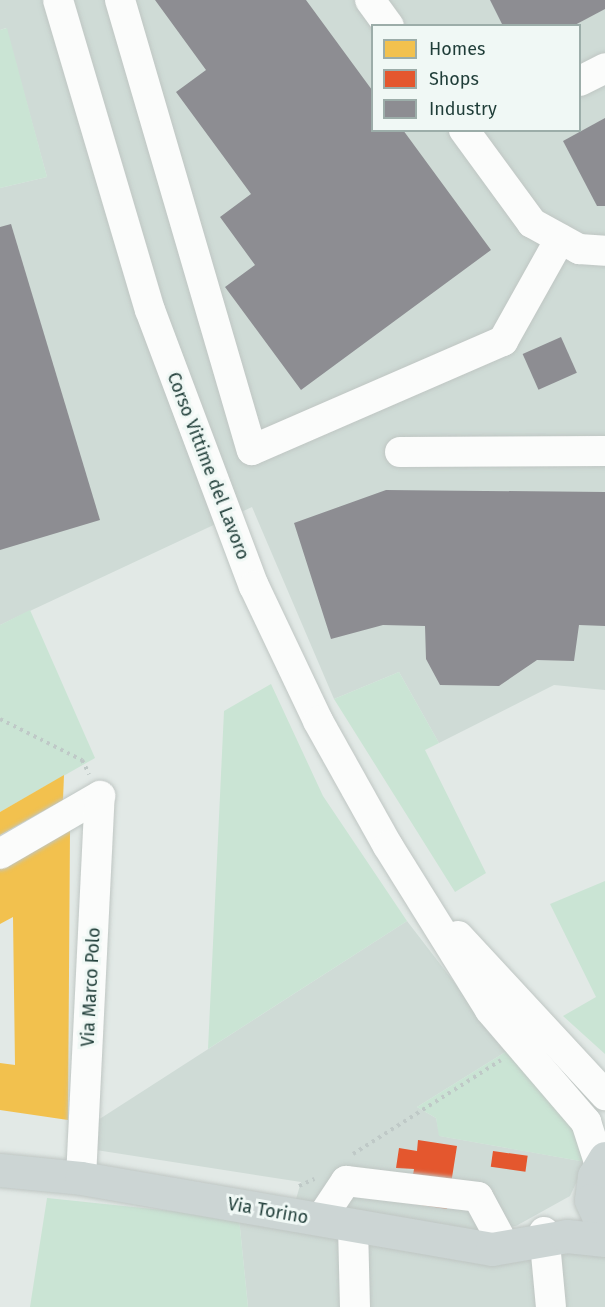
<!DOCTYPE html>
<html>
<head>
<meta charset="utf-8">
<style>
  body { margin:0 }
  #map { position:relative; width:605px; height:1307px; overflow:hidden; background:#e2e9e6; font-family:"Fira Sans",sans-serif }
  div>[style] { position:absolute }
  .built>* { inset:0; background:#cfdbd6 }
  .green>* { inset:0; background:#cae4d4 }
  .homes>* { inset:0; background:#f2c14e }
  .shops>* { inset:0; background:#e4572e; transform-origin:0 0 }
  .industry>* { inset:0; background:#8d8d92; transform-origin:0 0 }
  .path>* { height:4px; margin-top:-2px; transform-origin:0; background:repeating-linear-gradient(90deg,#bfc9c7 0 3px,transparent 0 7.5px) }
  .roads { filter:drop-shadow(0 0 2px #bfc6c3) drop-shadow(0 0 2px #bfc6c3) }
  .minor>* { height:30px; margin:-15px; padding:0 15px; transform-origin:15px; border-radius:15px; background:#fbfcfb }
  .major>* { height:33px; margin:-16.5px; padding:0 16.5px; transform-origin:16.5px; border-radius:16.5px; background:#ccd5d4 }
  span { translate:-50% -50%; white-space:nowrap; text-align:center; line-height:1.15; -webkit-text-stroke:6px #f0f8f5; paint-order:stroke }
  .street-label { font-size:18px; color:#1f3d38 }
  .legend { position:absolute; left:371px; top:24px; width:210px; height:108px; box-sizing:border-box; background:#f0f8f5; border:2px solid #9cada9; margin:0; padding:8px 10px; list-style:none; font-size:18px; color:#1f3d38 }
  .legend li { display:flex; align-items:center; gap:12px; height:30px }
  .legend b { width:30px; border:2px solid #9cada9 }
</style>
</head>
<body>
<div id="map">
  <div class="built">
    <i style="clip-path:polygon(evenodd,0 0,605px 0,605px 690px,554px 685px,439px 743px,399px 672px,334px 699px,252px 507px,0 625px,0 188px,47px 177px,6px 28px,0 30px,0 0,372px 26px,580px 26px,580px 130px,372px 130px,372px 26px)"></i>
    <i style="clip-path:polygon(407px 921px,507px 1051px,417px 1107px,436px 1118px,440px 1136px,586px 1162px,570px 1196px,516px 1226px,471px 1232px,296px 1199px,301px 1182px,96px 1150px,98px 1120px)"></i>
    <i style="clip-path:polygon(239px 1218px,577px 1242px,605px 1253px,605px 1307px,248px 1307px)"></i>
  </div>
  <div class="green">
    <i style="clip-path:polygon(7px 28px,47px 177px,0 188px,0 30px)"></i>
    <i style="clip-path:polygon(30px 610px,95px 758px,0 812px,0 625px)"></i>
    <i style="clip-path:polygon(399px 672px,439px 743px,425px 750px,486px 873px,455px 892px,334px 699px)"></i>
    <i style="clip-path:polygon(271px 684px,323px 796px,407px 921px,208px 1049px,224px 711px)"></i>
    <i style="clip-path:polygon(605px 881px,605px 1054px,563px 1016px,596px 997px,550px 904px)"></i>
    <i style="clip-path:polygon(507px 1051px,571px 1115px,586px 1162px,439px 1136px,436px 1118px,417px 1107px)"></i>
    <i style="clip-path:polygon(47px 1198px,239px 1218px,248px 1307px,30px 1307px)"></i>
  </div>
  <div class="homes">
    <i style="clip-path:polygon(64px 775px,63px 800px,0 835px,0 812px)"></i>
    <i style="clip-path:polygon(70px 829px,68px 1120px,0 1110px,0 1063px,15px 1065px,13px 917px,0 924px,0 868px)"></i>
  </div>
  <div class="shops">
    <i style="clip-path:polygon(418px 1140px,457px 1146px,447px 1209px,408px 1203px,414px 1169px,396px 1168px,399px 1148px,417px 1151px)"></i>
    <i style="left:493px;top:1151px;width:35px;height:16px;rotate:8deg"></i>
  </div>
  <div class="industry">
    <i style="clip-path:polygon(155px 0,306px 0,372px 90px,372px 130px,403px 130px,491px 250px,301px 390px,225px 287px,255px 265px,220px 217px,251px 194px,176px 92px,206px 70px)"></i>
    <i style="clip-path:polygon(490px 0,605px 0,605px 9px,573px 26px,503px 26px)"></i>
    <i style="clip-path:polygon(605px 118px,605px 206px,597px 206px,563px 141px)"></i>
    <i style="clip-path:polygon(11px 224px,100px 520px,0 550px,0 227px)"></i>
    <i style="left:561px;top:337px;width:39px;height:42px;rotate:66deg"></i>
    <i style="clip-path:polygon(386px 490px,605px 492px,605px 626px,579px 625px,574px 661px,537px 660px,499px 686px,440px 685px,426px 659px,425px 626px,383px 625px,331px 639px,294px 523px)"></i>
  </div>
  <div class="path">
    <i style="left:0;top:719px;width:92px;rotate:26.6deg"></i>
    <i style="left:82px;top:760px;width:16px;rotate:63deg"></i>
    <i style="left:353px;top:1154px;width:175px;rotate:-32.4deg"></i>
    <i style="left:299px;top:1186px;width:17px;rotate:-25deg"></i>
  </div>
  <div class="roads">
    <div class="minor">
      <i style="left:58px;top:0;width:323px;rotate:73.5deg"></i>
      <i style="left:150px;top:310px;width:295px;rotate:69.4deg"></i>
      <i style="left:254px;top:586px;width:149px;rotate:64.6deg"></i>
      <i style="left:318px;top:721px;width:143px;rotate:60.8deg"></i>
      <i style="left:388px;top:846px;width:193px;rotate:58.1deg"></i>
      <i style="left:490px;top:1010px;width:148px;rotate:49.4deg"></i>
      <i style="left:586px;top:1122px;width:45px;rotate:72deg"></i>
      <i style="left:120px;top:0;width:469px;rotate:73.7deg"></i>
      <i style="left:252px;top:450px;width:274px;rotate:-23.5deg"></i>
      <i style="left:503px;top:341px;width:117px;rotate:-60.8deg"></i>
      <i style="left:370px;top:0;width:32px;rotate:54deg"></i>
      <i style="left:580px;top:81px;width:28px;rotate:-27deg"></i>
      <i style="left:464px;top:130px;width:115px;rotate:53.8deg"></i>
      <i style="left:532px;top:223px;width:54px;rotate:29deg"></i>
      <i style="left:579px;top:249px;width:26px;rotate:4deg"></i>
      <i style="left:400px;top:452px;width:205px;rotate:-0.3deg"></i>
      <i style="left:0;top:854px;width:116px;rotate:-30.1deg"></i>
      <i style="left:458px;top:936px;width:217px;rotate:47.2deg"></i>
      <i style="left:81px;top:1178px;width:382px;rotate:-87.2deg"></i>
      <i style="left:320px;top:1220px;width:47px;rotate:-56.3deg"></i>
      <i style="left:346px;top:1181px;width:133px;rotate:6.9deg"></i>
      <i style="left:478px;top:1197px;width:57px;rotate:61.6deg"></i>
      <i style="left:353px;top:1226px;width:81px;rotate:88.6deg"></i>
      <i style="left:544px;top:1232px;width:75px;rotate:84.7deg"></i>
    </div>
    <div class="major">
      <i style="left:605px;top:1158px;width:21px;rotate:121deg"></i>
      <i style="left:594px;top:1176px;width:24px;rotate:97deg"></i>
      <i style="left:591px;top:1200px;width:35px;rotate:66deg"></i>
      <i style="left:0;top:1170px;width:81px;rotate:5.6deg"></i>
      <i style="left:81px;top:1178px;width:417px;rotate:9.8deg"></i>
      <i style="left:492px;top:1249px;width:76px;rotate:-9.8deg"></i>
      <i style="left:567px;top:1236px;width:38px;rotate:6deg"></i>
    </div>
  </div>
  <div class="street-label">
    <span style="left:208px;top:466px;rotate:69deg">Corso Vittime del Lavoro</span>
    <span style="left:91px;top:987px;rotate:-87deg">Via Marco Polo</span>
    <span style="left:268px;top:1211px;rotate:10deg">Via Torino</span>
  </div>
  <ul class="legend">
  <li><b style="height:16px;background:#f2c14e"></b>Homes</li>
  <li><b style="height:16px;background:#e4572e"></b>Shops</li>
  <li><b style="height:16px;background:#8d8d92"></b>Industry</li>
  </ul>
</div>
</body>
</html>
